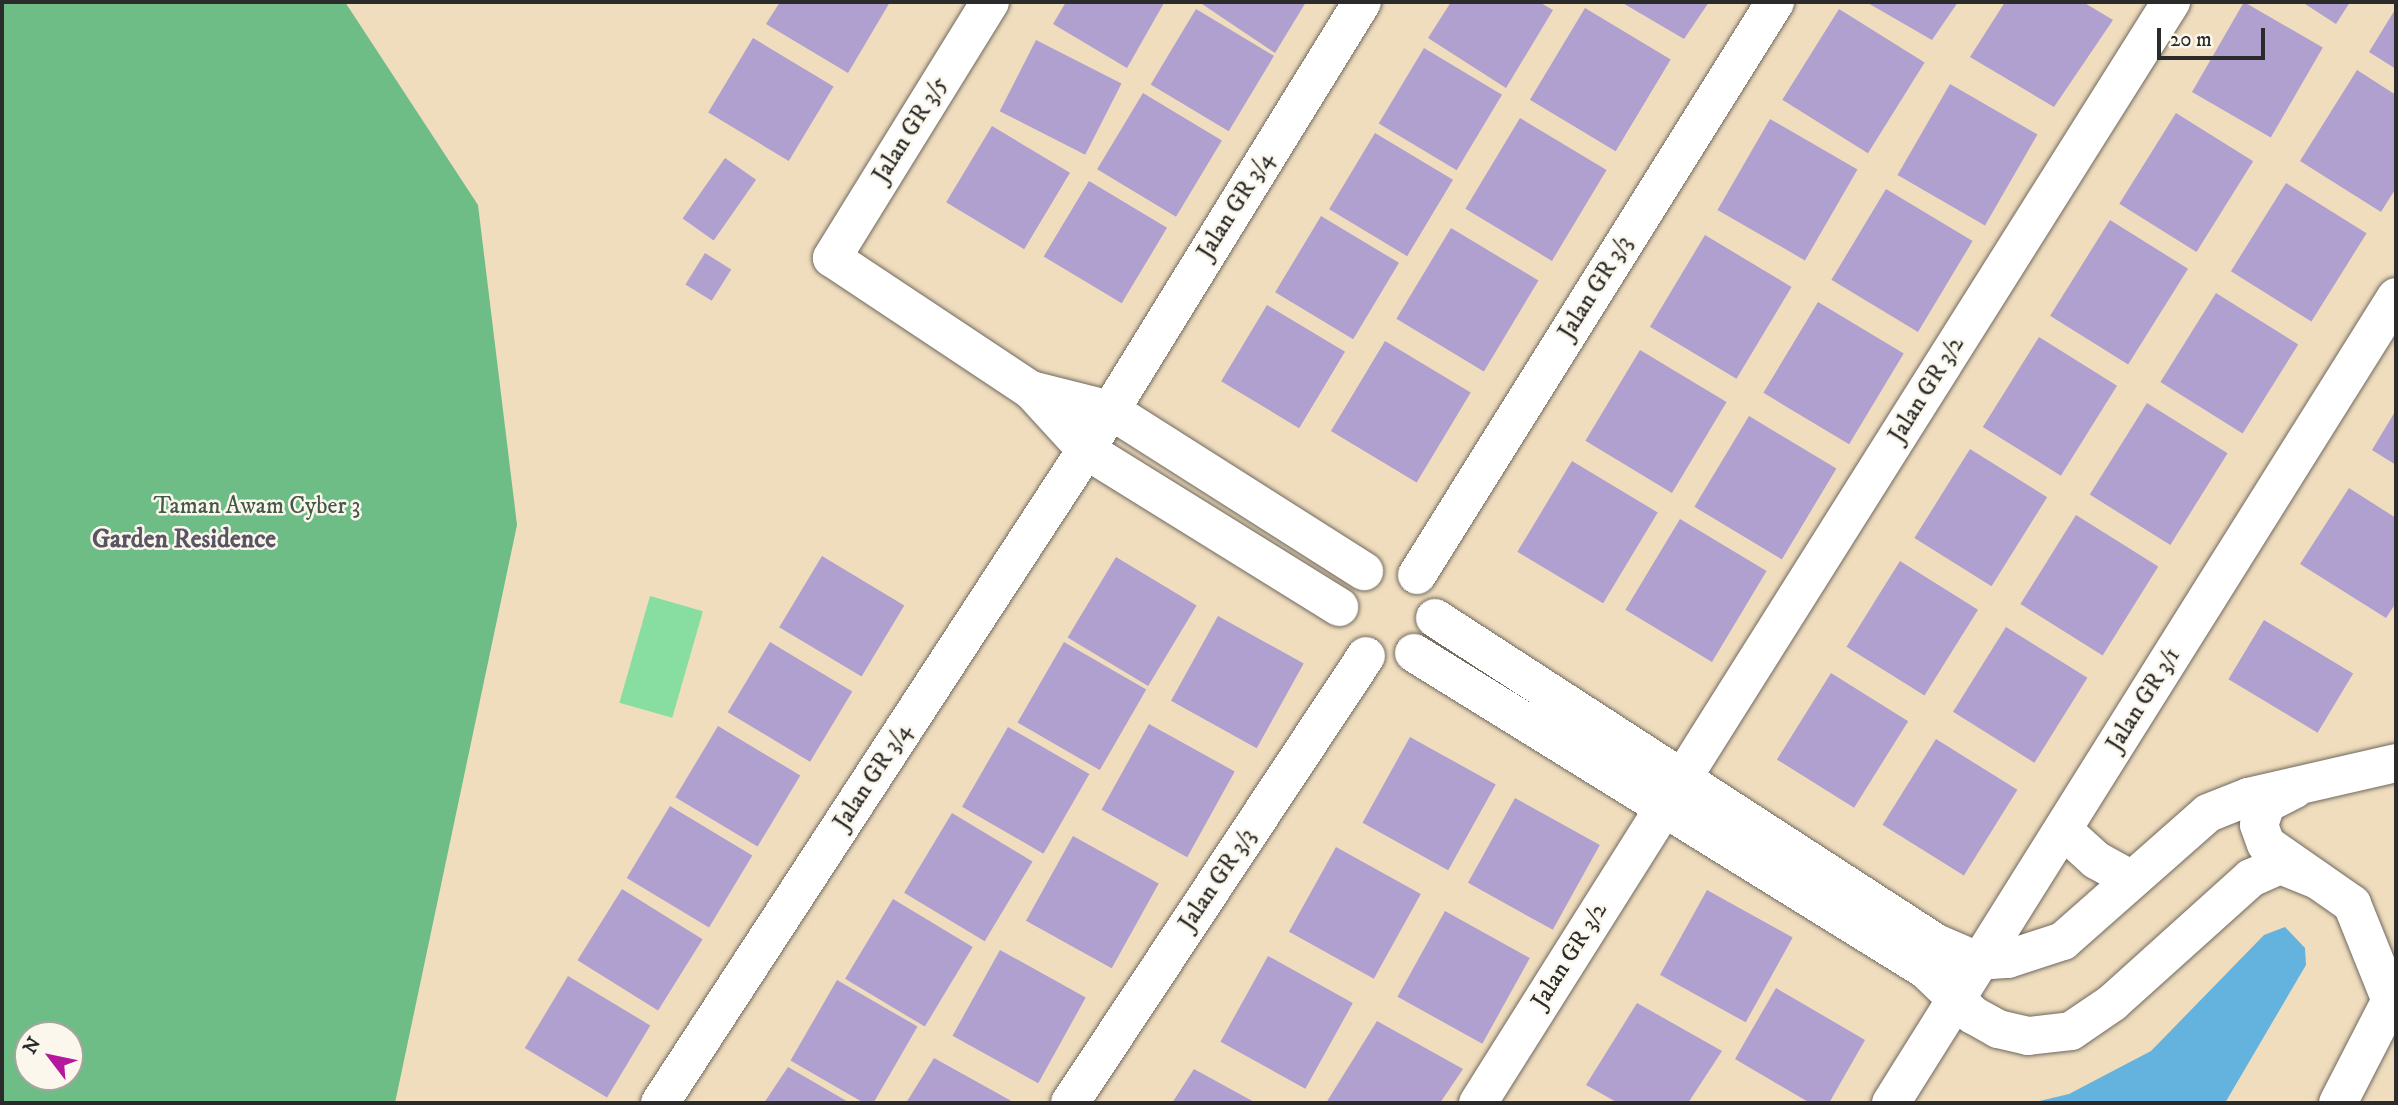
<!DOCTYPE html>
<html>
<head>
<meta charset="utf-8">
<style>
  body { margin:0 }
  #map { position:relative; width:2398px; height:1105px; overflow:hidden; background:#f0ddbe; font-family:"IM FELL DW Pica",serif }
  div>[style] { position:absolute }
  .green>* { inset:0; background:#88dda0; transform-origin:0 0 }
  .forest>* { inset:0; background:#6ebc86 }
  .water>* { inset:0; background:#64b3df }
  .building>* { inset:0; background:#afa0cf; transform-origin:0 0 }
  .roads { filter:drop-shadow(0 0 2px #70695e) drop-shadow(0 0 2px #70695e) }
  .minor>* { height:38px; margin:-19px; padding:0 19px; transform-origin:19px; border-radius:19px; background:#fff }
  span { translate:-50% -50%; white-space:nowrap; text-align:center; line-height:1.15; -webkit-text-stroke:5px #fbf7ec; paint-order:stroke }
  .street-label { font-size:24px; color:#2b2b2b }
  .park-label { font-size:24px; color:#425848 }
  .neighbourhood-label { font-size:26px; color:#595464; font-weight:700 }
  .frame { position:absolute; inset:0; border:4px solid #2b2b2b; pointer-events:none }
  .north { position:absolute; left:14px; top:1021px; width:70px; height:70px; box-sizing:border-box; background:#fbf7ec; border:2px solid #a8a59f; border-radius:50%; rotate:302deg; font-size:19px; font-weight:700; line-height:28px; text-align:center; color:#2b2b2b }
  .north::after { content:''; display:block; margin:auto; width:24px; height:32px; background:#b5179e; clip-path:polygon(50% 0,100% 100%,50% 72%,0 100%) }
  .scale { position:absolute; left:2157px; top:28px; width:108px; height:32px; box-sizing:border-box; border:4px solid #2b2b2b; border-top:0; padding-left:9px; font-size:21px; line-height:24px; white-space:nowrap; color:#2b2b2b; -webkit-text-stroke:5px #fbf7ec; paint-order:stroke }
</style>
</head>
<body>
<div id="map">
  <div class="green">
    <i style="left:650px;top:596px;width:55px;height:111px;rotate:16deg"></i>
  </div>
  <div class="forest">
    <i style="clip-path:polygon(evenodd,2px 2px,345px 2px,478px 205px,517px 525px,395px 1103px,2px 1103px,2px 2px,28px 1035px,70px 1035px,70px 1077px,28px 1077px,28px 1035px)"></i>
  </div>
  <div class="water">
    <i style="clip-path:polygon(2285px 927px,2305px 948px,2306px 965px,2225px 1103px,2031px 1103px,2069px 1094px,2151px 1051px,2264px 935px)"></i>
  </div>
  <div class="building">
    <i style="clip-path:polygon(780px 2px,890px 2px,848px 73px,766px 24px)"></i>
    <i style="clip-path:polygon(1066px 2px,1163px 2px,1164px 3px,1127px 68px,1053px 24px)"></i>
    <i style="clip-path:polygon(1199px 2px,1306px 2px,1275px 53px)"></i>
    <i style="clip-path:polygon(1451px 2px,1539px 2px,1553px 10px,1506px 88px,1428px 38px)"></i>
    <i style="clip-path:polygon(1621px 2px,1709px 2px,1684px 39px)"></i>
    <i style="clip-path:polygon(1866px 2px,1958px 2px,1932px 40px)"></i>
    <i style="clip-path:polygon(2005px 2px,2083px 2px,2113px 20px,2054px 107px,1970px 57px)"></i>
    <i style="left:2244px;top:2px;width:91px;height:104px;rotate:30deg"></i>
    <i style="clip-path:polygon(2302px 2px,2350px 2px,2336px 24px)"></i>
    <i style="left:1585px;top:8px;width:100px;height:107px;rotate:31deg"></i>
    <i style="clip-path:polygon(2396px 8px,2396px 69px,2369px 52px)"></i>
    <i style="left:1196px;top:9px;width:91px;height:88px;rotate:31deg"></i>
    <i style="left:1839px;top:9px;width:101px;height:107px;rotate:32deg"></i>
    <i style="left:753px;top:38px;width:94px;height:87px;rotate:31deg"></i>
    <i style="left:1036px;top:40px;width:96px;height:80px;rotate:27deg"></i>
    <i style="left:1424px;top:48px;width:91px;height:88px;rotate:31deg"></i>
    <i style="clip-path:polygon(2357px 70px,2396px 95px,2396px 188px,2381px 212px,2300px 161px)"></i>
    <i style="left:1950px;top:84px;width:101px;height:105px;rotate:30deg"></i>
    <i style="left:1143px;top:93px;width:92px;height:89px;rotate:31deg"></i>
    <i style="left:2176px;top:113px;width:91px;height:107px;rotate:32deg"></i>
    <i style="left:1520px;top:118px;width:101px;height:106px;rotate:31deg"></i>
    <i style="left:1770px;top:119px;width:101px;height:105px;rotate:30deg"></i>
    <i style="left:992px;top:126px;width:91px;height:89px;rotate:31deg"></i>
    <i style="left:1375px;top:133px;width:91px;height:89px;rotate:31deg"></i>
    <i style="left:725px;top:158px;width:38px;height:74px;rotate:35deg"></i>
    <i style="left:1089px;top:181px;width:91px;height:88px;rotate:31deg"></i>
    <i style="left:2286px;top:183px;width:95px;height:104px;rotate:32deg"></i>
    <i style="left:1886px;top:189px;width:101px;height:106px;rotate:31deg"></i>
    <i style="left:1321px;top:216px;width:91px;height:89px;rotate:31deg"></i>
    <i style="left:2110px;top:220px;width:92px;height:113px;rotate:32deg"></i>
    <i style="left:1451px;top:228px;width:102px;height:106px;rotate:31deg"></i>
    <i style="left:1705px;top:235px;width:101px;height:107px;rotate:31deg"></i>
    <i style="left:705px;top:253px;width:31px;height:37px;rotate:32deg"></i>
    <i style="left:2216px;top:293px;width:97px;height:105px;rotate:32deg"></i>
    <i style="left:1818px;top:302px;width:100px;height:106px;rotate:31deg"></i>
    <i style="left:1267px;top:305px;width:91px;height:89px;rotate:31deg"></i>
    <i style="left:2039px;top:337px;width:92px;height:106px;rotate:32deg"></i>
    <i style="left:1385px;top:341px;width:100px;height:105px;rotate:31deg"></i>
    <i style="left:1640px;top:350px;width:101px;height:106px;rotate:31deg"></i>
    <i style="left:2147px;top:403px;width:95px;height:108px;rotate:32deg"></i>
    <i style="clip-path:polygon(2396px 410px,2396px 465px,2372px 450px)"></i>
    <i style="left:1749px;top:416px;width:102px;height:106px;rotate:31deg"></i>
    <i style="left:1970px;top:449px;width:91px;height:105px;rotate:32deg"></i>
    <i style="left:1572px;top:461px;width:100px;height:106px;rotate:31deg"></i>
    <i style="clip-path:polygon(2349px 488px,2396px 518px,2396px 603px,2386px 618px,2300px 564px)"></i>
    <i style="left:2076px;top:515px;width:97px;height:105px;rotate:32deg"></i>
    <i style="left:1680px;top:519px;width:101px;height:106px;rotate:31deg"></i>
    <i style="left:822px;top:556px;width:96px;height:83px;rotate:31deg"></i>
    <i style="left:1116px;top:557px;width:94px;height:94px;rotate:31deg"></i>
    <i style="left:1900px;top:561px;width:92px;height:101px;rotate:32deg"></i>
    <i style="left:1218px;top:616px;width:98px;height:97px;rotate:29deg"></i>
    <i style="left:2264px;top:620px;width:104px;height:69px;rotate:31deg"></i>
    <i style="left:2006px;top:627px;width:96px;height:100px;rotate:32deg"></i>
    <i style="left:770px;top:642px;width:96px;height:82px;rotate:31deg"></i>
    <i style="left:1064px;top:642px;width:95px;height:93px;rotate:30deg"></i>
    <i style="left:1831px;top:673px;width:91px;height:102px;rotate:32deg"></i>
    <i style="left:1149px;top:724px;width:98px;height:98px;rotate:29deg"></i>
    <i style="left:718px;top:726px;width:96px;height:83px;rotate:31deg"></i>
    <i style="left:1008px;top:727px;width:94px;height:92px;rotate:30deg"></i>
    <i style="left:1410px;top:737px;width:98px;height:98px;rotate:29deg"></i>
    <i style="left:1936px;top:739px;width:96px;height:101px;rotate:32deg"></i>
    <i style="left:1515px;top:798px;width:97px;height:97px;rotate:29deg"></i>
    <i style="left:670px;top:806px;width:96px;height:84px;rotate:31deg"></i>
    <i style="left:952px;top:813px;width:94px;height:93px;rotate:31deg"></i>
    <i style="left:1073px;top:836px;width:98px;height:97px;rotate:29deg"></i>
    <i style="left:1336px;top:847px;width:97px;height:97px;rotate:29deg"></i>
    <i style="left:622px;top:889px;width:95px;height:84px;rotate:32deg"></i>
    <i style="left:1707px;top:890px;width:98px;height:97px;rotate:29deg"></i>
    <i style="left:893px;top:899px;width:93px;height:93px;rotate:31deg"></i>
    <i style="left:1445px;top:911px;width:97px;height:98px;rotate:29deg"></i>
    <i style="left:1000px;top:950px;width:98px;height:98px;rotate:29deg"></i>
    <i style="left:1268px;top:956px;width:97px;height:98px;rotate:29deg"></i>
    <i style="left:568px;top:976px;width:96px;height:84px;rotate:31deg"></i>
    <i style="left:837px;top:980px;width:93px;height:93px;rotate:30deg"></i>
    <i style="clip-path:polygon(1776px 988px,1865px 1040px,1829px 1103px,1810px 1103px,1735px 1059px)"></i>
    <i style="clip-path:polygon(1637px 1003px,1722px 1051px,1688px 1103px,1618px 1103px,1586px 1085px)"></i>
    <i style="clip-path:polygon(1377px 1021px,1463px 1069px,1440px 1103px,1326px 1103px)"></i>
    <i style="clip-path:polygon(934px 1058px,1015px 1103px,906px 1103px)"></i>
    <i style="clip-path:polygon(788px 1067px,850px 1103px,764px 1103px)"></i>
    <i style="clip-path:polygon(1194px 1069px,1256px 1103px,1172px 1103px)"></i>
  </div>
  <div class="roads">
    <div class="minor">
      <i style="left:990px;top:2px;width:301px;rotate:121.7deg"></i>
      <i style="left:832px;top:258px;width:239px;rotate:33.6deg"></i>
      <i style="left:1031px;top:390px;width:81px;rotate:47.5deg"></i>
      <i style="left:1086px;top:450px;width:298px;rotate:31.8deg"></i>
      <i style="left:1031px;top:390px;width:81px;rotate:14.2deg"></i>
      <i style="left:1110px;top:410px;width:301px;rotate:32.4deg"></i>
      <i style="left:1417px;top:575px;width:676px;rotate:-58deg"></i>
      <i style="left:1435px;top:618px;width:597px;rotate:32.97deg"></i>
      <i style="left:1936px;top:943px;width:46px;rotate:23.2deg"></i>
      <i style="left:1978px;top:961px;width:30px;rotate:-4deg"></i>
      <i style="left:2008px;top:959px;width:58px;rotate:-18.1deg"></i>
      <i style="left:2063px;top:941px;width:193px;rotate:-41.4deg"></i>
      <i style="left:2208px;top:813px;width:43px;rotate:-21.8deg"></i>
      <i style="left:2248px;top:797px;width:152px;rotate:-12.9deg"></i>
      <i style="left:1414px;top:653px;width:602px;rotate:31.76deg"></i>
      <i style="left:1926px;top:970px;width:65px;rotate:43.8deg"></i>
      <i style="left:1973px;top:1015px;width:29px;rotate:29deg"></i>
      <i style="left:1998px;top:1029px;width:31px;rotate:13deg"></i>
      <i style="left:2028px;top:1036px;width:43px;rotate:-6.6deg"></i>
      <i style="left:2071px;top:1031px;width:50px;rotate:-34.3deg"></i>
      <i style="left:2112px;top:1003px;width:187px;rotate:-42deg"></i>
      <i style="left:2251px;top:878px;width:32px;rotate:-24deg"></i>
      <i style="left:2280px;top:865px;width:40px;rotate:22deg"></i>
      <i style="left:2295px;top:789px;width:33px;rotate:153deg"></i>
      <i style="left:2266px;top:804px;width:22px;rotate:108deg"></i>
      <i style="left:2259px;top:825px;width:20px;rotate:70deg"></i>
      <i style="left:2266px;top:844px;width:105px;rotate:34.9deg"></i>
      <i style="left:2352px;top:904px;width:105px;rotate:68.1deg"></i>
      <i style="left:2063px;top:830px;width:45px;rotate:42.3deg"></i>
      <i style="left:2096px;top:860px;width:41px;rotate:29.1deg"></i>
      <i style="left:660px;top:1103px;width:780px;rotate:-56.88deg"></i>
      <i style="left:1086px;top:450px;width:526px;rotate:-58.36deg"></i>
      <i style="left:1070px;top:1103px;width:536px;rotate:-56.49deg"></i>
      <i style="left:1478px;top:1103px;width:1301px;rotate:-57.81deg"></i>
      <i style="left:1891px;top:1103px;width:951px;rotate:-57.93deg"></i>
      <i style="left:2338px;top:1103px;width:127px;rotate:-62.8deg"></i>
    </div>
  </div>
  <div class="street-label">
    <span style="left:911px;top:130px;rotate:-58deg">Jalan GR 3/5</span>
    <span style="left:1236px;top:206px;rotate:-58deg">Jalan GR 3/4</span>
    <span style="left:1596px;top:288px;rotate:-58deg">Jalan GR 3/3</span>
    <span style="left:1927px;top:390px;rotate:-58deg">Jalan GR 3/2</span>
    <span style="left:2144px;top:700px;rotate:-58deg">Jalan GR 3/1</span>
    <span style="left:873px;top:777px;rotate:-57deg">Jalan GR 3/4</span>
    <span style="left:1218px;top:880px;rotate:-56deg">Jalan GR 3/3</span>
    <span style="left:1570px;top:956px;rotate:-58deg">Jalan GR 3/2</span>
  </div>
  <div class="park-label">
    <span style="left:257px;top:507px">Taman Awam Cyber 3</span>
  </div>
  <div class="neighbourhood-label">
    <span style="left:184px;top:540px">Garden Residence</span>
  </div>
  <div class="frame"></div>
  <div class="north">N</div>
  <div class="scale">20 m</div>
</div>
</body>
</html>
